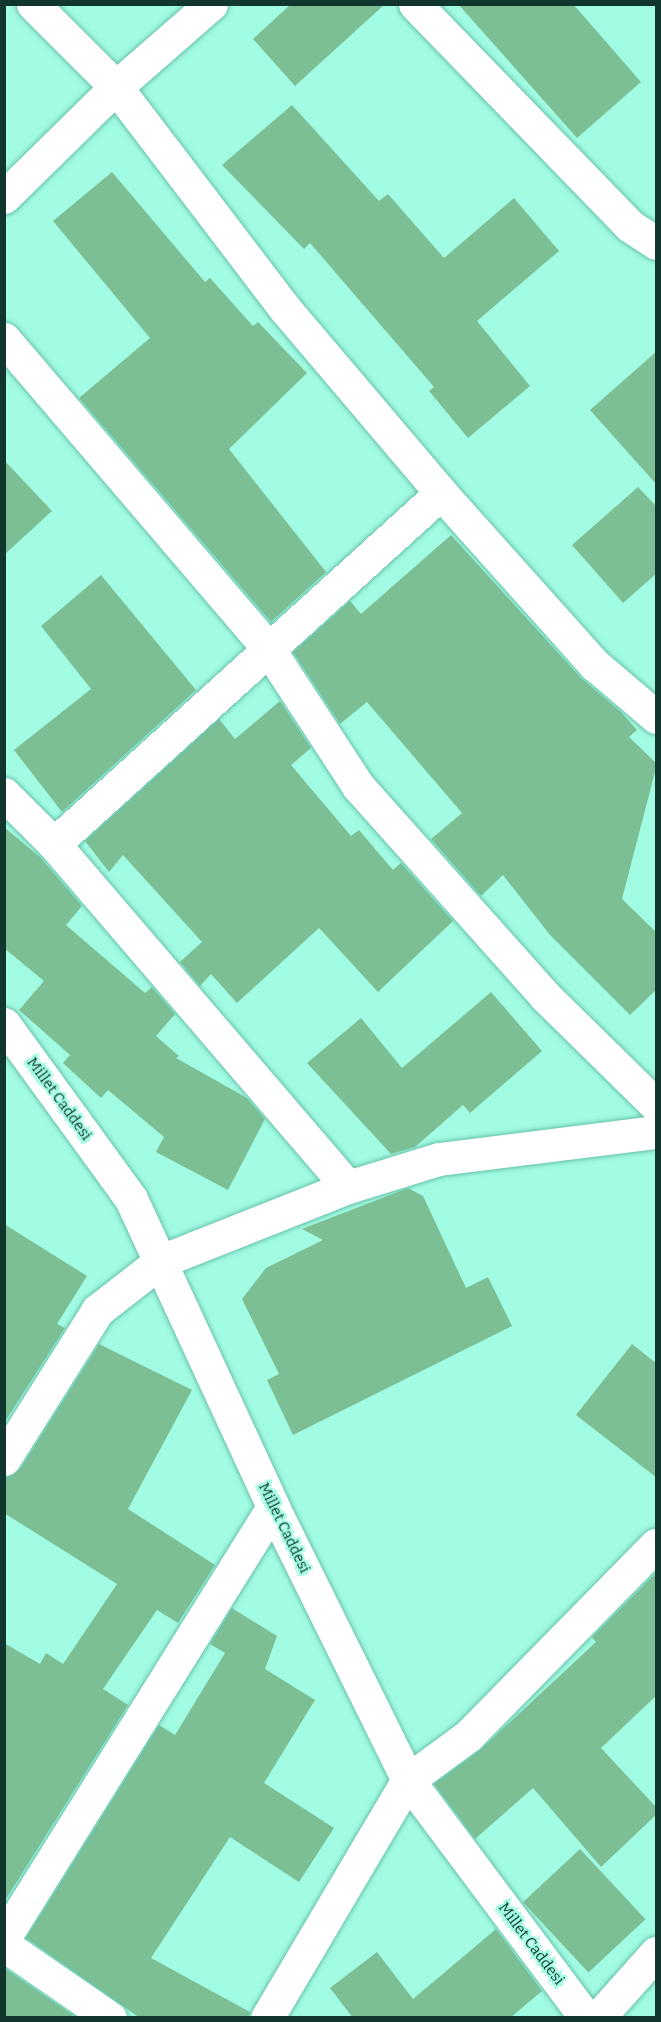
<!DOCTYPE html>
<html>
<head>
<meta charset="utf-8">
<style>
  body { margin:0 }
  #map { position:relative; width:661px; height:2022px; overflow:hidden; background:#a2fbe3; font-family:Bitter,serif }
  div>[style] { position:absolute }
  .building>* { inset:0; background:#7dbf94; transform-origin:0 0 }
  .roads { filter:drop-shadow(0 0 2px #69c2ab) drop-shadow(0 0 2px #69c2ab) }
  .minor>* { height:33px; margin:-16.5px; padding:0 16.5px; transform-origin:16.5px; border-radius:16.5px; background:#fff }
  span { translate:-50% -50%; white-space:nowrap; text-align:center; line-height:1.15; -webkit-text-stroke:4.5px #a2fbe3; paint-order:stroke }
  .street-label { font-size:15px; color:#10362d }
  .frame { position:absolute; inset:0; border:6px solid #10362d; pointer-events:none }
</style>
</head>
<body>
<div id="map">
  <div class="building">
    <i style="clip-path:polygon(291px 4px,385px 4px,295px 86px,253px 39px)"></i>
    <i style="clip-path:polygon(458px 4px,573px 4px,641px 82px,577px 138px)"></i>
    <i style="clip-path:polygon(292px 105px,379px 201px,388px 194px,444px 258px,514px 198px,559px 251px,477px 321px,530px 386px,468px 438px,429px 391px,434px 387px,310px 243px,304px 249px,222px 165px)"></i>
    <i style="clip-path:polygon(112px 172px,205px 282px,210px 278px,253px 326px,258px 322px,307px 373px,229px 449px,326px 572px,271px 622px,79px 398px,150px 338px,53px 221px)"></i>
    <i style="clip-path:polygon(657px 351px,657px 485px,590px 410px)"></i>
    <i style="clip-path:polygon(4px 460px,52px 511px,4px 555px)"></i>
    <i style="clip-path:polygon(638px 487px,657px 507px,657px 573px,623px 603px,572px 545px)"></i>
    <i style="clip-path:polygon(451px 535px,581px 678px,621px 712px,637px 730px,629px 737px,657px 764px,622px 899px,657px 933px,657px 989px,630px 1015px,550px 935px,503px 875px,481px 896px,431px 839px,462px 813px,367px 702px,340px 724px,293px 652px,350px 601px,361px 614px)"></i>
    <i style="clip-path:polygon(101px 575px,196px 690px,62px 812px,14px 750px,91px 689px,41px 626px)"></i>
    <i style="clip-path:polygon(280px 701px,311px 748px,291px 765px,351px 836px,359px 830px,393px 870px,401px 863px,453px 921px,378px 992px,319px 928px,237px 1003px,211px 974px,200px 986px,180px 962px,202px 942px,123px 855px,109px 872px,85px 841px,219px 719px,235px 739px)"></i>
    <i style="clip-path:polygon(4px 827px,40px 857px,82px 906px,66px 925px,145px 993px,152px 987px,175px 1014px,156px 1036px,179px 1056px,176px 1058px,247px 1098px,265px 1119px,228px 1190px,156px 1152px,164px 1137px,108px 1090px,101px 1098px,63px 1063px,70px 1055px,19px 1010px,44px 981px,4px 948px)"></i>
    <i style="clip-path:polygon(491px 992px,542px 1051px,470px 1113px,463px 1105px,415px 1147px,391px 1154px,307px 1063px,361px 1018px,402px 1068px)"></i>
    <i style="clip-path:polygon(408px 1188px,423px 1196px,466px 1288px,488px 1277px,512px 1326px,293px 1435px,267px 1380px,279px 1374px,242px 1299px,266px 1268px,323px 1240px,302px 1229px)"></i>
    <i style="clip-path:polygon(4px 1224px,87px 1276px,57px 1324px,65px 1328px,4px 1423px)"></i>
    <i style="clip-path:polygon(99px 1344px,192px 1390px,128px 1509px,215px 1565px,178px 1623px,157px 1610px,103px 1689px,128px 1705px,4px 1902px,4px 1643px,40px 1664px,46px 1653px,63px 1664px,117px 1584px,4px 1513px,4px 1478px,20px 1469px)"></i>
    <i style="clip-path:polygon(632px 1344px,657px 1364px,657px 1478px,576px 1415px)"></i>
    <i style="clip-path:polygon(657px 1572px,657px 1695px,601px 1748px,657px 1808px,657px 1814px,601px 1867px,533px 1788px,475px 1839px,434px 1784px,481px 1749px,596px 1642px,592px 1637px)"></i>
    <i style="clip-path:polygon(232px 1608px,277px 1636px,265px 1669px,315px 1700px,264px 1783px,334px 1828px,299px 1882px,230px 1837px,151px 1958px,250px 2012px,248px 2018px,140px 2018px,26px 1938px,159px 1725px,175px 1735px,225px 1653px,210px 1644px)"></i>
    <i style="left:580px;top:1849px;width:96px;height:78px;rotate:47deg"></i>
    <i style="clip-path:polygon(496px 1929px,542px 1991px,510px 2018px,353px 2018px,330px 1988px,377px 1952px,413px 1999px)"></i>
    <i style="clip-path:polygon(4px 1968px,73px 2015px,71px 2018px,4px 2018px)"></i>
  </div>
  <div class="roads">
    <div class="minor">
      <i style="left:33px;top:4px;width:117px;rotate:45deg"></i>
      <i style="left:116px;top:87px;width:280px;rotate:52.7deg"></i>
      <i style="left:286px;top:310px;width:240px;rotate:49.7deg"></i>
      <i style="left:441px;top:493px;width:231px;rotate:48.2deg"></i>
      <i style="left:595px;top:665px;width:80px;rotate:40.4deg"></i>
      <i style="left:415px;top:4px;width:309px;rotate:45.9deg"></i>
      <i style="left:630px;top:226px;width:31px;rotate:33deg"></i>
      <i style="left:4px;top:197px;width:157px;rotate:-44.5deg"></i>
      <i style="left:116px;top:87px;width:126px;rotate:-41.1deg"></i>
      <i style="left:4px;top:339px;width:406px;rotate:49.5deg"></i>
      <i style="left:268px;top:648px;width:165px;rotate:56.9deg"></i>
      <i style="left:358px;top:786px;width:281px;rotate:48.3deg"></i>
      <i style="left:545px;top:996px;width:156px;rotate:44.5deg"></i>
      <i style="left:4px;top:794px;width:71px;rotate:45deg"></i>
      <i style="left:54px;top:844px;width:452px;rotate:49.4deg"></i>
      <i style="left:54px;top:844px;width:522px;rotate:-42.21deg"></i>
      <i style="left:4px;top:1024px;width:216px;rotate:54deg"></i>
      <i style="left:131px;top:1199px;width:339px;rotate:65.2deg"></i>
      <i style="left:273px;top:1507px;width:305px;rotate:63.7deg"></i>
      <i style="left:408px;top:1780px;width:297px;rotate:53.2deg"></i>
      <i style="left:4px;top:1459px;width:176px;rotate:-57.8deg"></i>
      <i style="left:98px;top:1310px;width:80px;rotate:-37.9deg"></i>
      <i style="left:161px;top:1261px;width:201px;rotate:-21.6deg"></i>
      <i style="left:348px;top:1187px;width:95px;rotate:-17.1deg"></i>
      <i style="left:439px;top:1159px;width:219px;rotate:-7.1deg"></i>
      <i style="left:4px;top:1938px;width:508px;rotate:-58.03deg"></i>
      <i style="left:4px;top:1945px;width:129px;rotate:34.6deg"></i>
      <i style="left:267px;top:2018px;width:277px;rotate:-59.4deg"></i>
      <i style="left:408px;top:1780px;width:74px;rotate:-36.3deg"></i>
      <i style="left:468px;top:1736px;width:268px;rotate:-45.5deg"></i>
      <i style="left:598px;top:2018px;width:87px;rotate:-48.3deg"></i>
    </div>
  </div>
  <div class="street-label">
    <span style="left:59px;top:1099px;rotate:54deg">Millet Caddesi</span>
    <span style="left:284px;top:1528px;rotate:64deg">Millet Caddesi</span>
    <span style="left:531px;top:1944px;rotate:53deg">Millet Caddesi</span>
  </div>
  <div class="frame"></div>
</div>
</body>
</html>
